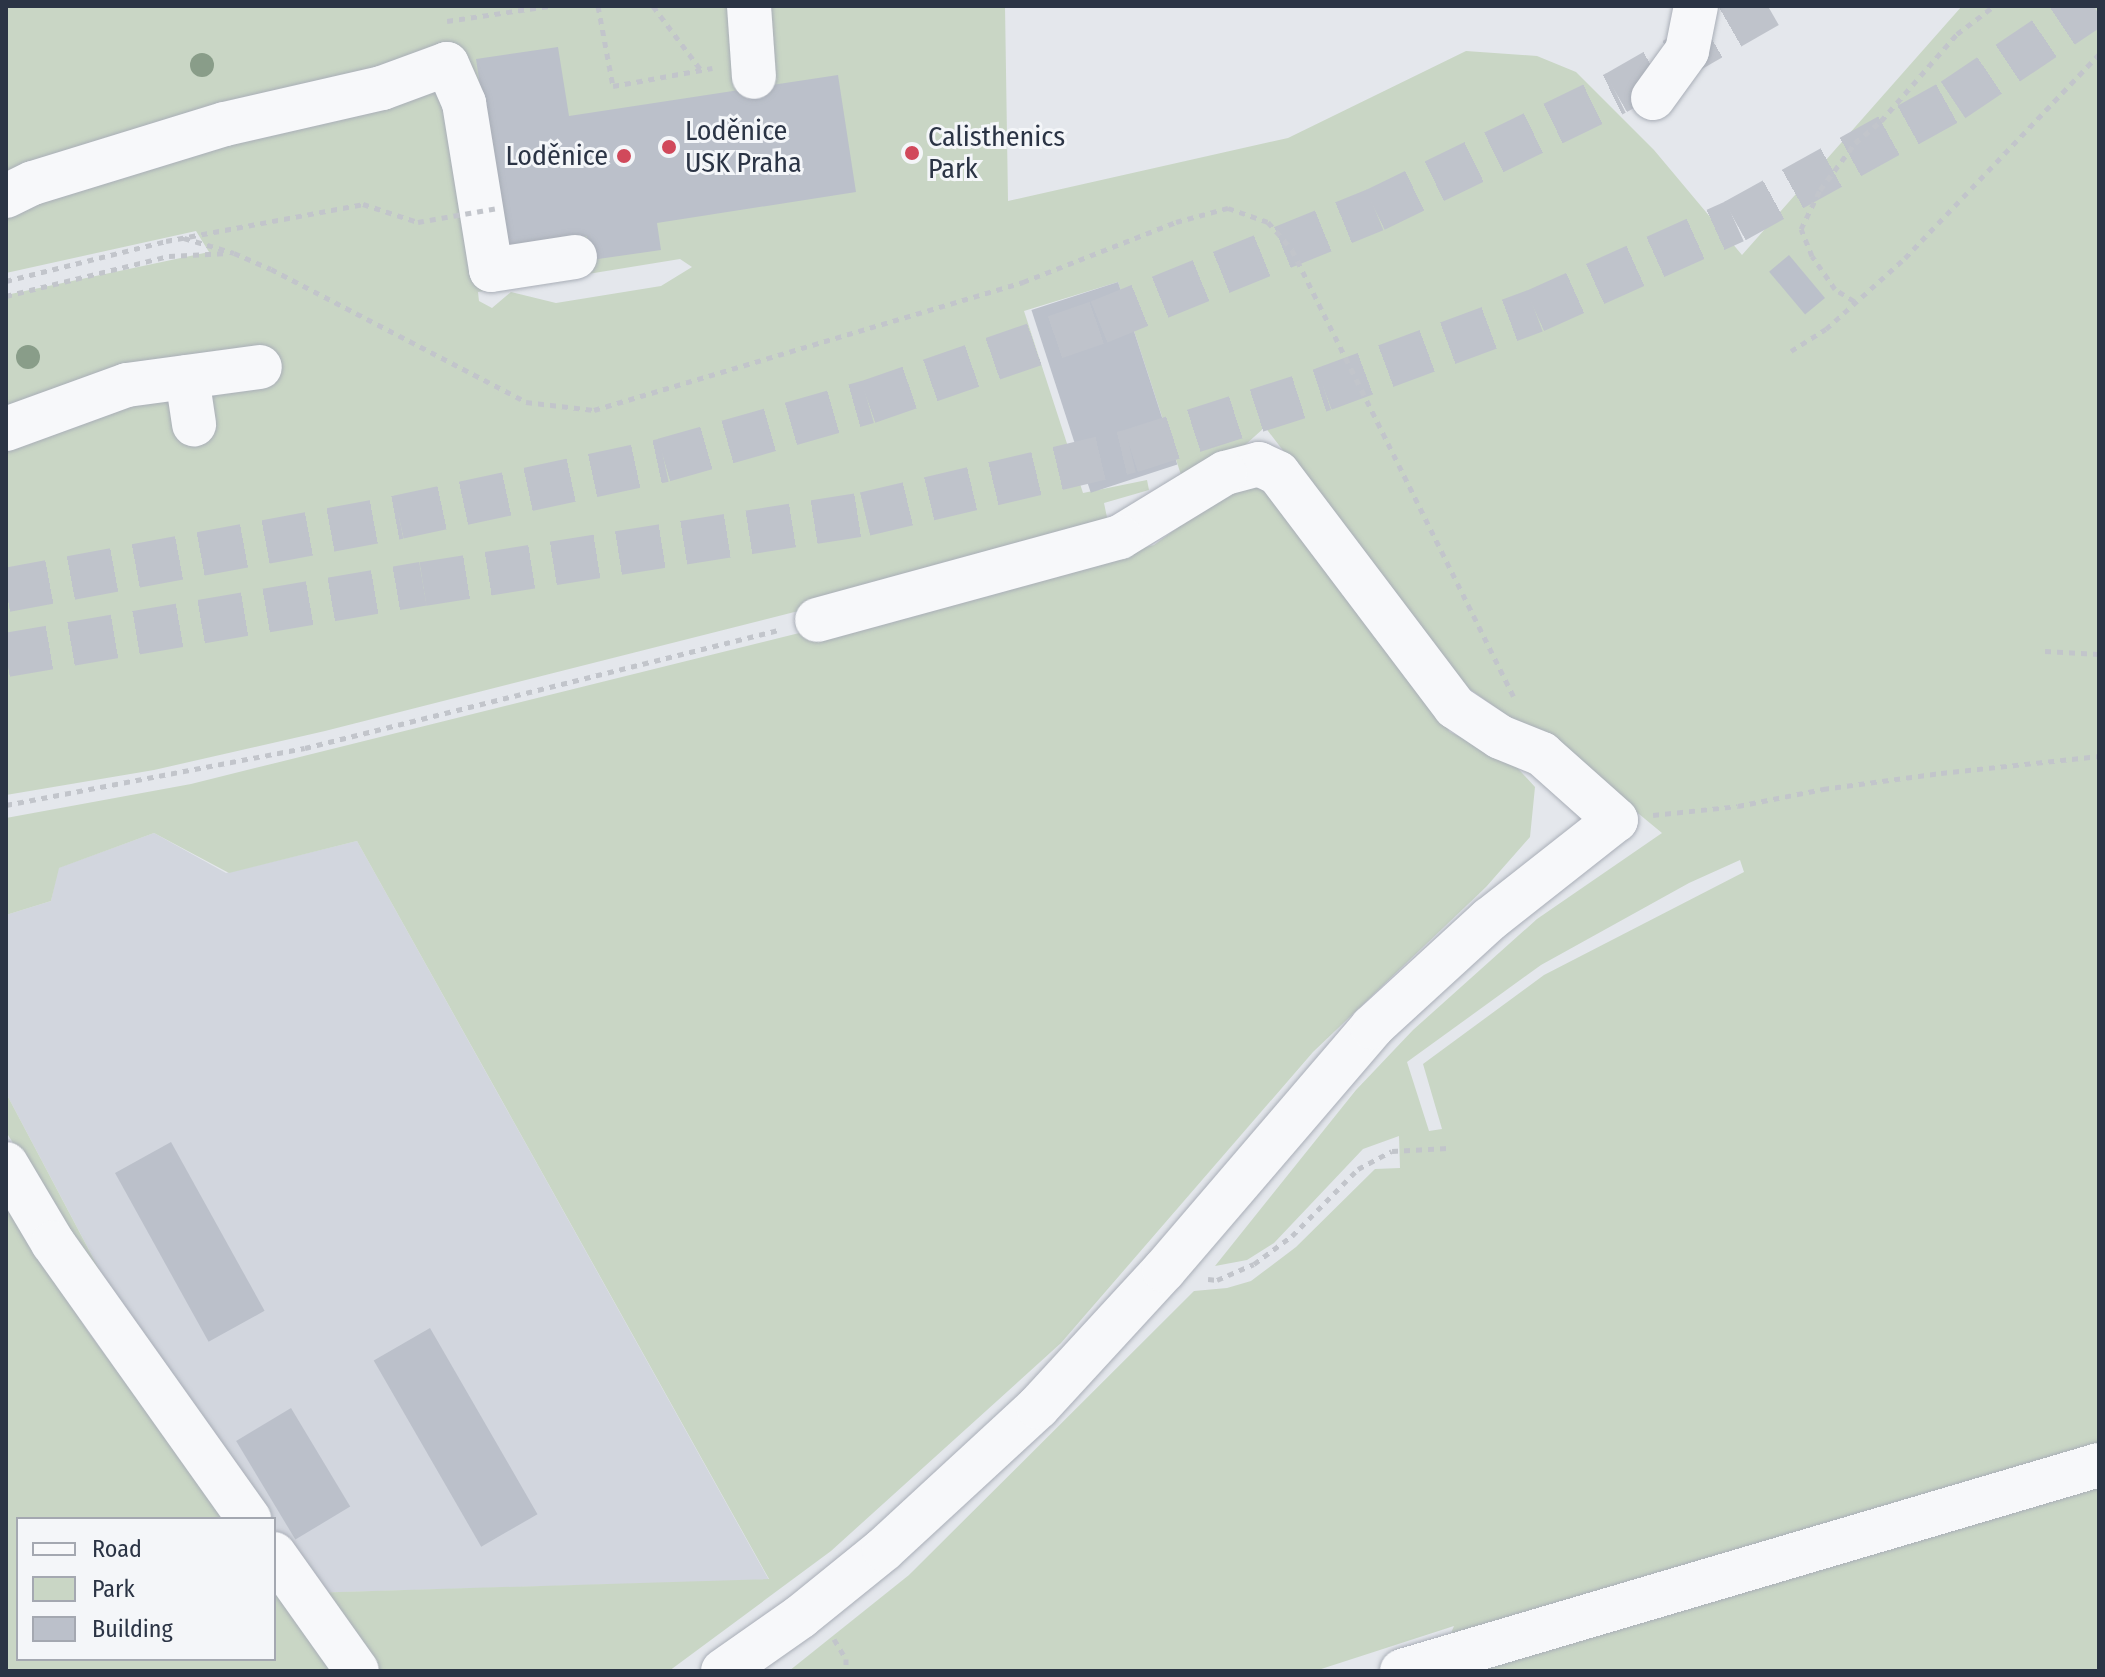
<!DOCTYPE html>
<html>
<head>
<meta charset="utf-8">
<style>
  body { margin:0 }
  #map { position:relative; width:2105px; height:1677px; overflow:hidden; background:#e4e7ec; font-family:"Fira Sans Condensed",sans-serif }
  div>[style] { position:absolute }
  .built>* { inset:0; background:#d2d6de }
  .green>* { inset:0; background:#c9d6c5 }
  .building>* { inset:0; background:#bbc0ca; transform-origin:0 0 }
  .highway-tunnel>* { height:44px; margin-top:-22px; transform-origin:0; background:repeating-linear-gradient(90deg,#bfc3cb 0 44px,transparent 0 66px) }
  .path>* { height:5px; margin-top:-2.5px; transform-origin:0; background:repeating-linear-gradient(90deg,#c2c5cb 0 6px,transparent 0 12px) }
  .roads { filter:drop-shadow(0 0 2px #a9aeb7) drop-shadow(0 0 2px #a9aeb7) }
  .minor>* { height:44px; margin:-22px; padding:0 22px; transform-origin:22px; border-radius:22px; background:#f7f8fa }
  .path-bridge>* { height:5px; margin-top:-2.5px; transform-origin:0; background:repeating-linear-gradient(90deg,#c2c5cb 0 6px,transparent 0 12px) }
  .trees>* { width:24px; height:24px; margin:-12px; border-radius:50%; background:#899d89 }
  .dots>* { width:22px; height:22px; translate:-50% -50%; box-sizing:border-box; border:4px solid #f4f6f9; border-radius:50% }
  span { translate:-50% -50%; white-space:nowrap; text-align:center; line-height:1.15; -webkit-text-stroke:6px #f4f6f9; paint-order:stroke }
  .poi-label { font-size:28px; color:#2b3445 }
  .left { translate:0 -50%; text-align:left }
  .right { translate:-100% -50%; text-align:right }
  .frame { position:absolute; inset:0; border:8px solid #2b3445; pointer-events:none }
  .legend { position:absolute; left:16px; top:1517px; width:260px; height:144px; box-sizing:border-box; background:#f4f6f9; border:2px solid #a4a8b1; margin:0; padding:10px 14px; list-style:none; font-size:24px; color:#2b3445 }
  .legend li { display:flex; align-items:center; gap:16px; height:40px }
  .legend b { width:40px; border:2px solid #a4a8b1 }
</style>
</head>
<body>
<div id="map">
  <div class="built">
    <i style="clip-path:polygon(154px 833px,226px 873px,357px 841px,769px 1580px,307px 1593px,274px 1544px,274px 1519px,257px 1519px,141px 1348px,6px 1093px,6px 915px,51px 901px,58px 868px)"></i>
  </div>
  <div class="green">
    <i style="clip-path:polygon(evenodd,6px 6px,1005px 6px,1008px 201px,1288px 138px,1466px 51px,1537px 56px,1576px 72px,1654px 150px,1742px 255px,1962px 6px,2099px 6px,2099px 1671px,1435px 1671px,1454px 1626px,1315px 1671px,789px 1671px,909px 1575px,1194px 1291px,1227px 1288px,1251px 1281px,1296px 1247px,1375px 1169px,1400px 1168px,1399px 1136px,1363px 1149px,1274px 1243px,1247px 1260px,1215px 1266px,1356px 1090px,1413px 1030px,1537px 919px,1662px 833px,1593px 776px,1461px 683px,1265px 427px,1223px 465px,1183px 481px,1118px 282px,1024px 311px,1083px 493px,1147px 480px,1149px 490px,1104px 503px,1110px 532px,325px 731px,154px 770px,6px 795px,6px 295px,209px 252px,196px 231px,6px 273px,6px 6px,680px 259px,692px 267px,661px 286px,556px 303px,511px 292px,492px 308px,479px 301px,478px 292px,680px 259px,6px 6px,1740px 860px,1744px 872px,1544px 975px,1423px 1064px,1442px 1129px,1429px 1131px,1407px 1062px,1541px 965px,1689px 883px,1740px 860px)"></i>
    <i style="clip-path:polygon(1233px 487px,1260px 488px,1275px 501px,1450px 732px,1511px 761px,1535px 787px,1530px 837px,1486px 887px,1313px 1052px,1061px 1343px,831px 1551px,669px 1671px,363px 1671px,307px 1593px,769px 1579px,357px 841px,229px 873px,154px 833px,59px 868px,51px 901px,6px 915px,6px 818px,191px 784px,1154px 545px)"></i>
    <i style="clip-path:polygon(6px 1093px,117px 1303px,6px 1132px)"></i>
    <i style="clip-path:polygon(6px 1204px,87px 1330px,225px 1519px,18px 1519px,18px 1659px,274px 1659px,274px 1586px,336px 1671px,6px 1671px)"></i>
  </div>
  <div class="building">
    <i style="clip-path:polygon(558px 47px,569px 116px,838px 75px,856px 192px,657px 223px,661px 250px,591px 260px,587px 236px,505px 249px,476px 59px)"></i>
    <i style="left:1789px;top:255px;width:56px;height:26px;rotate:50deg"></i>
    <i style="left:1118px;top:282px;width:192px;height:91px;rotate:72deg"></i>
    <i style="left:171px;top:1142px;width:193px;height:64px;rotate:61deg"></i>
    <i style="left:430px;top:1328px;width:215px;height:65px;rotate:60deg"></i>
    <i style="left:291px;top:1408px;width:115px;height:64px;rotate:59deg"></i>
  </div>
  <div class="highway-tunnel">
    <i style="left:6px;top:590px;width:400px;rotate:-10.5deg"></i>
    <i style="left:399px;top:517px;width:271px;rotate:-12.1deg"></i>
    <i style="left:664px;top:460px;width:212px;rotate:-15.9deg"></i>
    <i style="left:868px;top:402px;width:244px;rotate:-19.1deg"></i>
    <i style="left:1099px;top:322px;width:298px;rotate:-22.1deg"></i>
    <i style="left:1375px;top:210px;width:268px;rotate:-25.9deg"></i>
    <i style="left:1616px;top:93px;width:175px;rotate:-29.8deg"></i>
    <i style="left:6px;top:655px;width:423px;rotate:-9.7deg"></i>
    <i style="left:423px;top:584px;width:448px;rotate:-9deg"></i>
    <i style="left:865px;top:514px;width:273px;rotate:-13.3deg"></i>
    <i style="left:1131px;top:451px;width:203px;rotate:-17.8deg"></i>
    <i style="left:1324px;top:389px;width:225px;rotate:-20.3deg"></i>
    <i style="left:1535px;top:311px;width:219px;rotate:-24.2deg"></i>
    <i style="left:1735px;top:221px;width:249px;rotate:-29deg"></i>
    <i style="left:1953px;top:100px;width:169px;rotate:-33.9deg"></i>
  </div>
  <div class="path">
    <i style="left:598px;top:6px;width:81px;rotate:79.4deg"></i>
    <i style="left:613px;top:86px;width:101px;rotate:-10.3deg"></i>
    <i style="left:653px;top:6px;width:80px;rotate:53.1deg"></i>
    <i style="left:447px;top:21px;width:103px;rotate:-8.4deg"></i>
    <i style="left:184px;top:238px;width:52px;rotate:16.7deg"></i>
    <i style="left:234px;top:253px;width:40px;rotate:23.4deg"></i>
    <i style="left:271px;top:269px;width:288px;rotate:27.5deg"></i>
    <i style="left:526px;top:402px;width:68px;rotate:6.7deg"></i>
    <i style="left:594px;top:410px;width:448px;rotate:-16.6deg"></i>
    <i style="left:1023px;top:282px;width:164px;rotate:-21.4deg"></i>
    <i style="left:1176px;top:222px;width:54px;rotate:-15.1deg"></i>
    <i style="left:1228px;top:208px;width:42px;rotate:19.3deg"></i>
    <i style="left:1268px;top:222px;width:37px;rotate:49deg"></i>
    <i style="left:1292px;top:250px;width:498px;rotate:63.6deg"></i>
    <i style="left:6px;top:281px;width:165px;rotate:-14deg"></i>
    <i style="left:166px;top:241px;width:200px;rotate:-10.6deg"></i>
    <i style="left:363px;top:204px;width:58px;rotate:18.1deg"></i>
    <i style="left:6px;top:296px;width:168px;rotate:-13.8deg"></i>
    <i style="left:169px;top:256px;width:60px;rotate:-2.9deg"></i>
    <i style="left:1854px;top:301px;width:22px;rotate:-148deg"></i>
    <i style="left:1835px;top:289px;width:40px;rotate:-124.9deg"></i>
    <i style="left:1812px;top:256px;width:29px;rotate:-112deg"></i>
    <i style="left:1801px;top:229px;width:43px;rotate:-64deg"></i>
    <i style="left:1820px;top:190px;width:59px;rotate:-53.3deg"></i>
    <i style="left:1855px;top:143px;width:34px;rotate:-40deg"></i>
    <i style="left:1881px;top:121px;width:116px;rotate:-48.9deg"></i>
    <i style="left:1957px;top:34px;width:46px;rotate:-37.1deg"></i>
    <i style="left:1791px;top:351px;width:41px;rotate:-32.2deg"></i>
    <i style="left:1826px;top:329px;width:106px;rotate:-41.9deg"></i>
    <i style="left:1905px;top:258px;width:282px;rotate:-46.4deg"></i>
    <i style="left:2045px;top:651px;width:54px;rotate:3.2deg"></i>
    <i style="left:6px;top:805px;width:304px;rotate:-10.8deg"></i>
    <i style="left:305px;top:748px;width:491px;rotate:-14deg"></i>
    <i style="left:1653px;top:815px;width:85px;rotate:-6deg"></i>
    <i style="left:1738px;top:806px;width:87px;rotate:-11.3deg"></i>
    <i style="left:1823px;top:789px;width:119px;rotate:-7.7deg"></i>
    <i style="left:1941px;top:773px;width:159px;rotate:-6.1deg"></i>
    <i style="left:1208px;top:1279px;width:9px;rotate:6deg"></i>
    <i style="left:1217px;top:1280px;width:40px;rotate:-23.4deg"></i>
    <i style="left:1254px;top:1264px;width:47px;rotate:-36.4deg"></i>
    <i style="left:1292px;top:1236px;width:94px;rotate:-45.4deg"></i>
    <i style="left:1358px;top:1169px;width:38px;rotate:-28deg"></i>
    <i style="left:1392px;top:1151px;width:56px;rotate:-3.1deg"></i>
    <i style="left:834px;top:1639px;width:23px;rotate:59deg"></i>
    <i style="left:846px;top:1659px;width:12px;rotate:90deg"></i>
  </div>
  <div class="roads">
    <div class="minor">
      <i style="left:749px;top:6px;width:71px;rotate:86deg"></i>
      <i style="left:1653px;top:98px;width:58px;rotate:-54.1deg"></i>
      <i style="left:1687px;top:51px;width:46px;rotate:-78.7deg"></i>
      <i style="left:6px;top:196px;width:30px;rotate:-26deg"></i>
      <i style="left:33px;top:183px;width:201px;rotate:-17.1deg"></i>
      <i style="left:225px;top:124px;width:161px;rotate:-12.9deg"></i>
      <i style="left:382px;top:88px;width:69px;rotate:-20.3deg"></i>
      <i style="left:447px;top:64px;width:43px;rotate:66.4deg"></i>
      <i style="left:464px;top:103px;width:169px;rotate:80.8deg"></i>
      <i style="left:491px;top:270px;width:85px;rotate:-8.8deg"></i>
      <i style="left:187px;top:377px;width:48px;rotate:81.5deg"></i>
      <i style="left:6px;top:429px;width:129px;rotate:-20deg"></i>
      <i style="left:127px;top:385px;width:134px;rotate:-7.7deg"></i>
      <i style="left:6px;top:1164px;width:92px;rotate:59.3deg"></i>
      <i style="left:53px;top:1243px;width:339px;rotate:54.6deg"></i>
      <i style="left:274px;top:1554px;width:143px;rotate:54.6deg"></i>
      <i style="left:723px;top:1671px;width:94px;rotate:-35deg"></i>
      <i style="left:800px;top:1617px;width:108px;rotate:-39deg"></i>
      <i style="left:884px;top:1549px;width:209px;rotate:-42.7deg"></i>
      <i style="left:1038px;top:1407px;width:186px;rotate:-47.4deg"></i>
      <i style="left:1164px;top:1270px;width:320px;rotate:-49.4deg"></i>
      <i style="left:1372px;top:1027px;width:160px;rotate:-42.5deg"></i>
      <i style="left:1490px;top:919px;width:160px;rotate:-38.2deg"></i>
      <i style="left:1616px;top:820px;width:99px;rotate:-138.3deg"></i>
      <i style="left:1542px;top:754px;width:45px;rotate:-158deg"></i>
      <i style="left:1500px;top:737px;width:54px;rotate:-146.3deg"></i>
      <i style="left:1455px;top:707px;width:293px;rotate:-127.1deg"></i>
      <i style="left:1278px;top:473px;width:21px;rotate:-155deg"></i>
      <i style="left:1259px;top:464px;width:35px;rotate:165deg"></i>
      <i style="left:1225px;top:473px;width:123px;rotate:148.6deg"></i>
      <i style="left:1120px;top:537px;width:314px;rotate:164.7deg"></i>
      <i style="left:1402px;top:1671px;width:727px;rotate:-16.47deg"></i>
    </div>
  </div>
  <div class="path-bridge">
    <i style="left:418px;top:222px;width:81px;rotate:-9.9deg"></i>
  </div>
  <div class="trees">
    <i style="left:202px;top:65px"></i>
    <i style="left:28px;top:357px"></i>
  </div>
  <div class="dots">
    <i style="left:669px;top:147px;background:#d1495b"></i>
    <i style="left:912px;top:153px;background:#d1495b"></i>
    <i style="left:624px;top:156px;background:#d1495b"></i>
  </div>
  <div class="poi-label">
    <span class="left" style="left:685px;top:147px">Loděnice<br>USK Praha</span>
    <span class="left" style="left:928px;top:153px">Calisthenics<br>Park</span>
    <span class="right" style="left:608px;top:156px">Loděnice</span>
  </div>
  <div class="frame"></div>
  <ul class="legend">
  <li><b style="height:10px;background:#f7f8fa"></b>Road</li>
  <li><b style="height:22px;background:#c9d6c5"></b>Park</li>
  <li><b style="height:22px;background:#bbc0ca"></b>Building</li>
  </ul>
</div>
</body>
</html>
